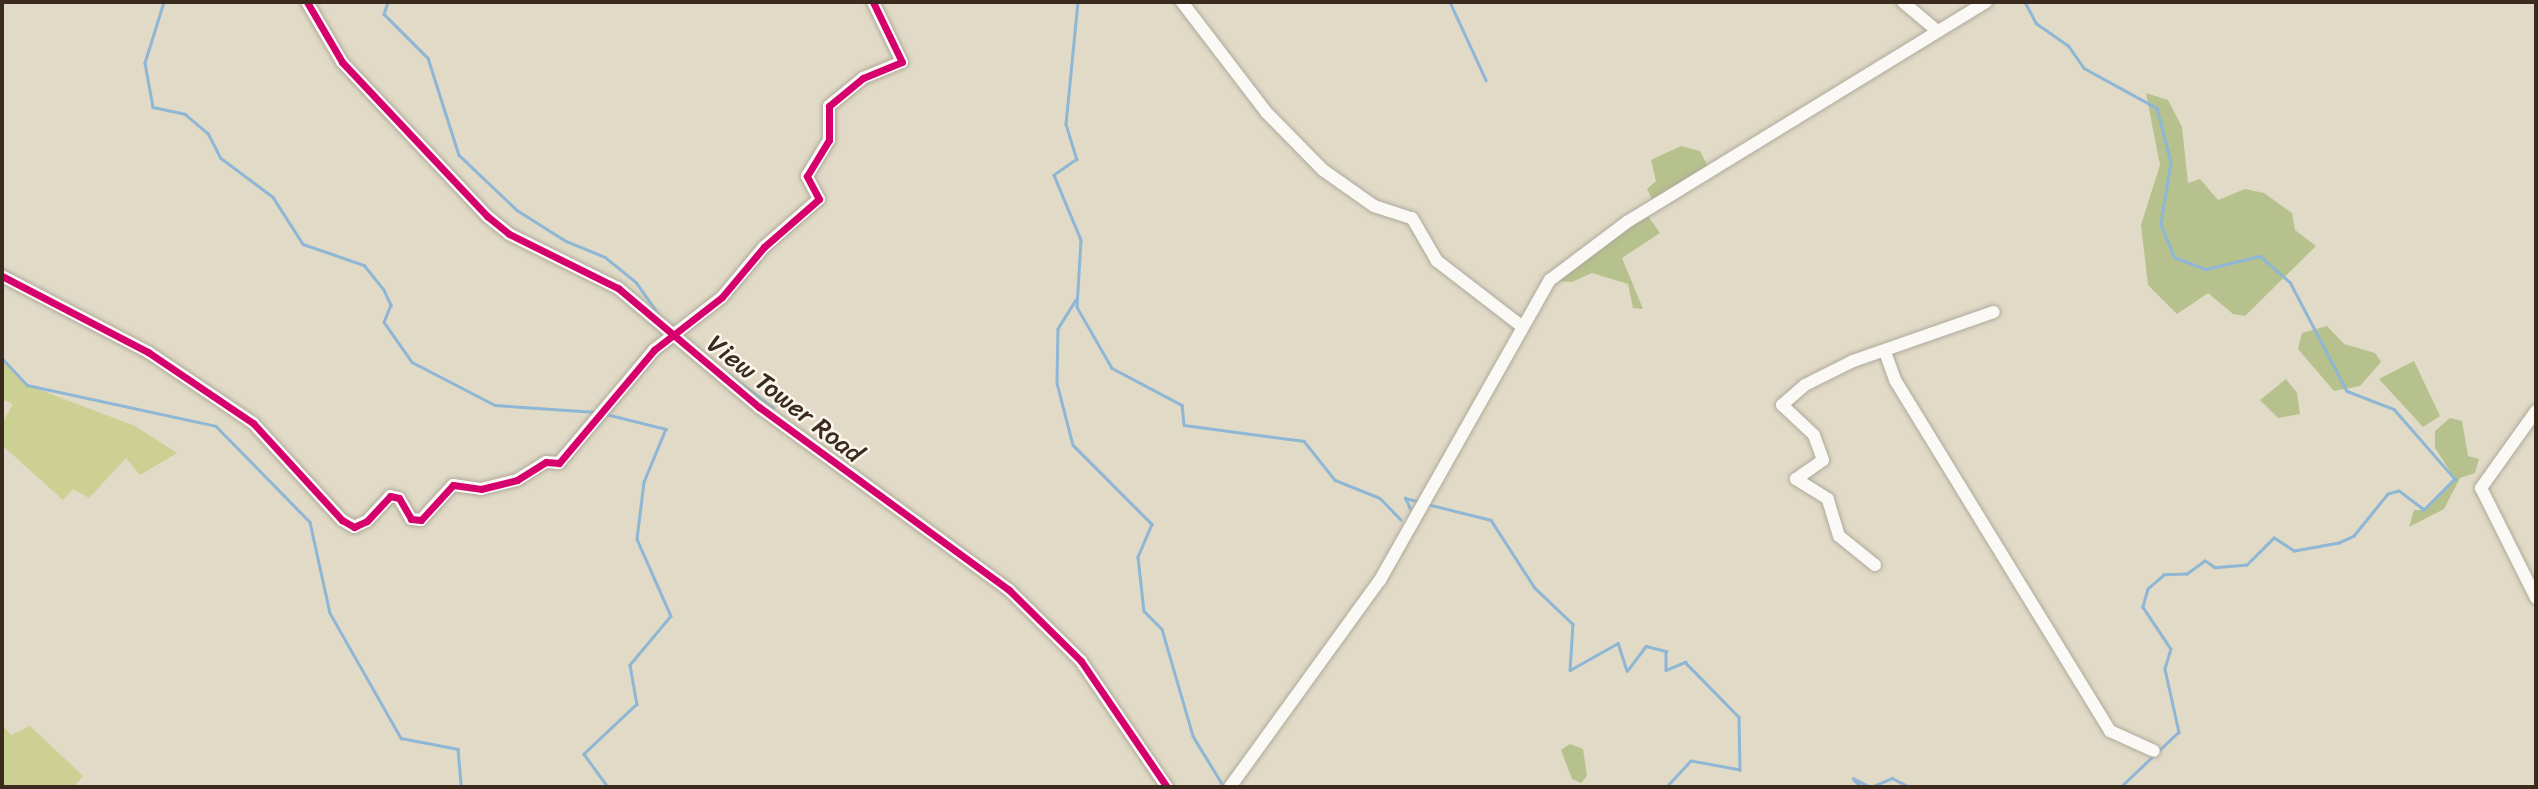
<!DOCTYPE html>
<html>
<head>
<meta charset="utf-8">
<style>
  body { margin:0 }
  #map { position:relative; width:2538px; height:789px; overflow:hidden; background:#e0dac6; font-family:Sriracha,sans-serif }
  div>[style] { position:absolute }
  .green>* { inset:0; background:#ccd093 }
  .forest>* { inset:0; background:#b6c18d }
  .stream>* { height:2.5px; margin:-1.25px; padding:0 1.25px; transform-origin:1.25px; border-radius:1.25px; background:#8eb6d5 }
  .roads { filter:drop-shadow(0 0 2px #afa99c) drop-shadow(0 0 2px #afa99c) }
  .minor>* { height:12px; margin:-6px; padding:0 6px; transform-origin:6px; border-radius:6px; background:#faf9f6 }
  .cycleway>* { height:7px; margin:-3.5px; padding:0 3.5px; transform-origin:3.5px; border-radius:3.5px; background:#d6006c }
  span { translate:-50% -50%; white-space:nowrap; text-align:center; line-height:1.15; -webkit-text-stroke:5px #fbf7ec; paint-order:stroke }
  .street-label { font-size:26px; color:#3b2a1e }
  .frame { position:absolute; inset:0; border:4px solid #3b2a1e; pointer-events:none }
</style>
</head>
<body>
<div id="map">
  <div class="green">
    <i style="clip-path:polygon(2px 358px,27px 385px,135px 426px,177px 453px,140px 475px,126px 458px,89px 498px,73px 489px,63px 500px,2px 445px,2px 424px,13px 404px,2px 399px)"></i>
    <i style="clip-path:polygon(2px 725px,11px 735px,30px 726px,83px 776px,73px 787px,2px 787px)"></i>
  </div>
  <div class="forest">
    <i style="clip-path:polygon(2146px 93px,2168px 100px,2182px 127px,2188px 183px,2200px 179px,2218px 200px,2245px 189px,2264px 193px,2292px 213px,2295px 230px,2316px 246px,2245px 316px,2233px 314px,2208px 293px,2177px 314px,2148px 285px,2141px 225px,2160px 165px)"></i>
    <i style="clip-path:polygon(1681px 146px,1700px 151px,1708px 167px,1652px 199px,1647px 189px,1656px 181px,1651px 160px)"></i>
    <i style="clip-path:polygon(1645px 212px,1660px 233px,1622px 258px,1643px 309px,1633px 308px,1628px 284px,1592px 273px,1572px 282px,1550px 280px)"></i>
    <i style="clip-path:polygon(2327px 326px,2344px 344px,2375px 353px,2381px 362px,2360px 386px,2334px 391px,2298px 349px,2302px 333px)"></i>
    <i style="clip-path:polygon(2414px 361px,2440px 416px,2423px 427px,2379px 379px)"></i>
    <i style="clip-path:polygon(2286px 379px,2297px 393px,2300px 414px,2278px 418px,2260px 400px)"></i>
    <i style="clip-path:polygon(2450px 418px,2462px 421px,2468px 456px,2479px 459px,2475px 473px,2460px 478px,2444px 509px,2409px 527px,2414px 510px,2424px 510px,2455px 479px,2435px 448px,2435px 431px)"></i>
    <i style="clip-path:polygon(1570px 744px,1583px 749px,1587px 776px,1581px 783px,1572px 779px,1561px 750px)"></i>
  </div>
  <div class="stream">
    <i style="left:164px;top:2px;width:64px;rotate:107.3deg"></i>
    <i style="left:145px;top:63px;width:45px;rotate:79.7deg"></i>
    <i style="left:153px;top:107px;width:33px;rotate:12deg"></i>
    <i style="left:185px;top:114px;width:30px;rotate:40deg"></i>
    <i style="left:208px;top:133px;width:28px;rotate:63deg"></i>
    <i style="left:221px;top:158px;width:65px;rotate:36.9deg"></i>
    <i style="left:273px;top:197px;width:56px;rotate:57.4deg"></i>
    <i style="left:303px;top:244px;width:65px;rotate:19deg"></i>
    <i style="left:364px;top:265px;width:32px;rotate:51deg"></i>
    <i style="left:384px;top:290px;width:17px;rotate:65deg"></i>
    <i style="left:391px;top:305px;width:18px;rotate:112deg"></i>
    <i style="left:384px;top:322px;width:49px;rotate:55deg"></i>
    <i style="left:412px;top:362px;width:93px;rotate:27.4deg"></i>
    <i style="left:495px;top:405px;width:101px;rotate:4deg"></i>
    <i style="left:388px;top:2px;width:13px;rotate:108deg"></i>
    <i style="left:384px;top:14px;width:62px;rotate:45deg"></i>
    <i style="left:428px;top:58px;width:102px;rotate:72.3deg"></i>
    <i style="left:459px;top:155px;width:80px;rotate:43.5deg"></i>
    <i style="left:517px;top:210px;width:58px;rotate:32.3deg"></i>
    <i style="left:566px;top:241px;width:42px;rotate:22.3deg"></i>
    <i style="left:605px;top:257px;width:40px;rotate:39deg"></i>
    <i style="left:636px;top:282px;width:38px;rotate:55deg"></i>
    <i style="left:1078px;top:2px;width:123px;rotate:95.6deg"></i>
    <i style="left:1066px;top:124px;width:37px;rotate:73deg"></i>
    <i style="left:1077px;top:159px;width:28px;rotate:145deg"></i>
    <i style="left:1054px;top:175px;width:70px;rotate:67.4deg"></i>
    <i style="left:1081px;top:240px;width:67px;rotate:93.4deg"></i>
    <i style="left:1077px;top:307px;width:70px;rotate:60.2deg"></i>
    <i style="left:1112px;top:368px;width:79px;rotate:27.9deg"></i>
    <i style="left:1182px;top:405px;width:20px;rotate:84deg"></i>
    <i style="left:1184px;top:425px;width:121px;rotate:7.6deg"></i>
    <i style="left:1304px;top:441px;width:50px;rotate:51.5deg"></i>
    <i style="left:1335px;top:480px;width:48px;rotate:21.8deg"></i>
    <i style="left:1380px;top:498px;width:30px;rotate:46deg"></i>
    <i style="left:1450px;top:2px;width:86px;rotate:65.2deg"></i>
    <i style="left:2025px;top:2px;width:24px;rotate:62deg"></i>
    <i style="left:2036px;top:23px;width:39px;rotate:35deg"></i>
    <i style="left:2068px;top:45px;width:28px;rotate:55deg"></i>
    <i style="left:2084px;top:68px;width:83px;rotate:28.7deg"></i>
    <i style="left:2157px;top:108px;width:56px;rotate:75.5deg"></i>
    <i style="left:2171px;top:162px;width:63px;rotate:99.2deg"></i>
    <i style="left:2161px;top:224px;width:35px;rotate:68deg"></i>
    <i style="left:2174px;top:257px;width:34px;rotate:21deg"></i>
    <i style="left:2206px;top:269px;width:56px;rotate:-13.5deg"></i>
    <i style="left:2260px;top:256px;width:40px;rotate:41deg"></i>
    <i style="left:2290px;top:282px;width:123px;rotate:62.4deg"></i>
    <i style="left:2347px;top:391px;width:50px;rotate:21deg"></i>
    <i style="left:2394px;top:409px;width:93px;rotate:48.9deg"></i>
    <i style="left:2455px;top:479px;width:44px;rotate:135deg"></i>
    <i style="left:2424px;top:510px;width:31px;rotate:-143deg"></i>
    <i style="left:2399px;top:491px;width:11px;rotate:165deg"></i>
    <i style="left:2388px;top:494px;width:54px;rotate:129deg"></i>
    <i style="left:2354px;top:536px;width:17px;rotate:155deg"></i>
    <i style="left:2339px;top:543px;width:46px;rotate:169.9deg"></i>
    <i style="left:2294px;top:551px;width:24px;rotate:-147deg"></i>
    <i style="left:2274px;top:538px;width:38px;rotate:135deg"></i>
    <i style="left:2247px;top:565px;width:32px;rotate:175deg"></i>
    <i style="left:2215px;top:568px;width:12px;rotate:-145deg"></i>
    <i style="left:2205px;top:561px;width:22px;rotate:144deg"></i>
    <i style="left:2187px;top:574px;width:23px;rotate:178deg"></i>
    <i style="left:2164px;top:575px;width:21px;rotate:139deg"></i>
    <i style="left:2148px;top:589px;width:19px;rotate:106deg"></i>
    <i style="left:2143px;top:607px;width:50px;rotate:56.3deg"></i>
    <i style="left:2171px;top:649px;width:21px;rotate:107deg"></i>
    <i style="left:2165px;top:669px;width:65px;rotate:77.5deg"></i>
    <i style="left:2179px;top:732px;width:80px;rotate:136.5deg"></i>
    <i style="left:1076px;top:300px;width:34px;rotate:122deg"></i>
    <i style="left:1058px;top:329px;width:54px;rotate:91.1deg"></i>
    <i style="left:1057px;top:383px;width:64px;rotate:75.5deg"></i>
    <i style="left:1073px;top:445px;width:112px;rotate:45deg"></i>
    <i style="left:1152px;top:524px;width:36px;rotate:113deg"></i>
    <i style="left:1138px;top:557px;width:54px;rotate:83.7deg"></i>
    <i style="left:1144px;top:611px;width:25px;rotate:45deg"></i>
    <i style="left:1162px;top:629px;width:111px;rotate:73.8deg"></i>
    <i style="left:1193px;top:736px;width:60px;rotate:58.7deg"></i>
    <i style="left:2px;top:358px;width:37px;rotate:47deg"></i>
    <i style="left:27px;top:385px;width:193px;rotate:12.2deg"></i>
    <i style="left:216px;top:426px;width:134px;rotate:45.6deg"></i>
    <i style="left:310px;top:522px;width:93px;rotate:77.6deg"></i>
    <i style="left:330px;top:613px;width:144px;rotate:60.4deg"></i>
    <i style="left:401px;top:738px;width:58px;rotate:10.9deg"></i>
    <i style="left:458px;top:749px;width:38px;rotate:85deg"></i>
    <i style="left:729px;top:374px;width:56px;rotate:37.1deg"></i>
    <i style="left:606px;top:414px;width:62px;rotate:14deg"></i>
    <i style="left:666px;top:429px;width:57px;rotate:112.5deg"></i>
    <i style="left:644px;top:482px;width:57px;rotate:97deg"></i>
    <i style="left:637px;top:539px;width:84px;rotate:66.2deg"></i>
    <i style="left:671px;top:616px;width:64px;rotate:129.9deg"></i>
    <i style="left:630px;top:665px;width:40px;rotate:80deg"></i>
    <i style="left:637px;top:704px;width:73px;rotate:136.7deg"></i>
    <i style="left:584px;top:754px;width:41px;rotate:54deg"></i>
    <i style="left:1427px;top:504px;width:66px;rotate:14deg"></i>
    <i style="left:1491px;top:520px;width:81px;rotate:57.1deg"></i>
    <i style="left:1535px;top:588px;width:52px;rotate:43.5deg"></i>
    <i style="left:1573px;top:624px;width:46px;rotate:93.7deg"></i>
    <i style="left:1570px;top:670px;width:55px;rotate:-29.4deg"></i>
    <i style="left:1618px;top:643px;width:29px;rotate:72deg"></i>
    <i style="left:1627px;top:671px;width:31px;rotate:-53deg"></i>
    <i style="left:1646px;top:646px;width:21px;rotate:14deg"></i>
    <i style="left:1666px;top:651px;width:19px;rotate:90deg"></i>
    <i style="left:1666px;top:670px;width:21px;rotate:-23deg"></i>
    <i style="left:1685px;top:662px;width:77px;rotate:45.5deg"></i>
    <i style="left:1739px;top:717px;width:53px;rotate:88.9deg"></i>
    <i style="left:1740px;top:770px;width:50px;rotate:-169.6deg"></i>
    <i style="left:1691px;top:761px;width:35px;rotate:133deg"></i>
    <i style="left:1410px;top:509px;width:12px;rotate:-114deg"></i>
    <i style="left:1405px;top:498px;width:16px;rotate:14deg"></i>
    <i style="left:1853px;top:778px;width:20px;rotate:27deg"></i>
    <i style="left:1871px;top:787px;width:23px;rotate:-23deg"></i>
    <i style="left:1892px;top:778px;width:20px;rotate:27deg"></i>
    <i style="left:1854px;top:780px;width:11px;rotate:41deg"></i>
  </div>
  <div class="roads">
    <div class="minor">
      <i style="left:307px;top:2px;width:69px;rotate:59.7deg"></i>
      <i style="left:342px;top:62px;width:212px;rotate:46.7deg"></i>
      <i style="left:487px;top:216px;width:28px;rotate:39deg"></i>
      <i style="left:509px;top:234px;width:122px;rotate:26.4deg"></i>
      <i style="left:618px;top:288px;width:185px;rotate:40.2deg"></i>
      <i style="left:759px;top:407px;width:310px;rotate:36.2deg"></i>
      <i style="left:1009px;top:590px;width:101px;rotate:44.6deg"></i>
      <i style="left:1081px;top:661px;width:153px;rotate:55.7deg"></i>
      <i style="left:1182px;top:2px;width:138px;rotate:52.6deg"></i>
      <i style="left:1266px;top:112px;width:81px;rotate:45.5deg"></i>
      <i style="left:1323px;top:170px;width:62px;rotate:35.2deg"></i>
      <i style="left:1374px;top:206px;width:40px;rotate:18deg"></i>
      <i style="left:1412px;top:218px;width:50px;rotate:59.8deg"></i>
      <i style="left:1437px;top:261px;width:105px;rotate:37.6deg"></i>
      <i style="left:1903px;top:2px;width:42px;rotate:40.2deg"></i>
      <i style="left:2px;top:276px;width:165px;rotate:27.5deg"></i>
      <i style="left:148px;top:352px;width:127px;rotate:34.1deg"></i>
      <i style="left:253px;top:423px;width:132px;rotate:47.5deg"></i>
      <i style="left:342px;top:520px;width:14px;rotate:30deg"></i>
      <i style="left:354px;top:527px;width:14px;rotate:-25deg"></i>
      <i style="left:367px;top:521px;width:34px;rotate:-47deg"></i>
      <i style="left:390px;top:496px;width:9px;rotate:13deg"></i>
      <i style="left:399px;top:498px;width:24px;rotate:60deg"></i>
      <i style="left:411px;top:519px;width:10px;rotate:6deg"></i>
      <i style="left:421px;top:520px;width:47px;rotate:-47.6deg"></i>
      <i style="left:453px;top:485px;width:28px;rotate:8deg"></i>
      <i style="left:481px;top:489px;width:37px;rotate:-14deg"></i>
      <i style="left:517px;top:480px;width:34px;rotate:-32deg"></i>
      <i style="left:546px;top:462px;width:13px;rotate:4deg"></i>
      <i style="left:559px;top:463px;width:148px;rotate:-49.9deg"></i>
      <i style="left:654px;top:350px;width:86px;rotate:-37.9deg"></i>
      <i style="left:722px;top:297px;width:65px;rotate:-50deg"></i>
      <i style="left:764px;top:247px;width:73px;rotate:-41.1deg"></i>
      <i style="left:819px;top:199px;width:26px;rotate:-118deg"></i>
      <i style="left:807px;top:176px;width:42px;rotate:-58.6deg"></i>
      <i style="left:829px;top:140px;width:34px;rotate:-90deg"></i>
      <i style="left:829px;top:106px;width:44px;rotate:-39.5deg"></i>
      <i style="left:863px;top:78px;width:42px;rotate:-22.3deg"></i>
      <i style="left:902px;top:62px;width:67px;rotate:-115.8deg"></i>
      <i style="left:1885px;top:352px;width:30px;rotate:70deg"></i>
      <i style="left:1895px;top:380px;width:412px;rotate:58.5deg"></i>
      <i style="left:2110px;top:731px;width:48px;rotate:24.4deg"></i>
      <i style="left:2536px;top:411px;width:95px;rotate:125.5deg"></i>
      <i style="left:2481px;top:488px;width:123px;rotate:63.4deg"></i>
      <i style="left:1875px;top:565px;width:46px;rotate:-141.1deg"></i>
      <i style="left:1839px;top:536px;width:39px;rotate:-107deg"></i>
      <i style="left:1828px;top:499px;width:38px;rotate:-148deg"></i>
      <i style="left:1796px;top:479px;width:33px;rotate:-35deg"></i>
      <i style="left:1823px;top:460px;width:27px;rotate:-110deg"></i>
      <i style="left:1814px;top:435px;width:44px;rotate:-136.8deg"></i>
      <i style="left:1782px;top:405px;width:30px;rotate:-41deg"></i>
      <i style="left:1805px;top:385px;width:54px;rotate:-26.6deg"></i>
      <i style="left:1853px;top:361px;width:149px;rotate:-19.2deg"></i>
      <i style="left:1230px;top:787px;width:256px;rotate:-54.1deg"></i>
      <i style="left:1380px;top:580px;width:345px;rotate:-60.5deg"></i>
      <i style="left:1550px;top:280px;width:96px;rotate:-37deg"></i>
      <i style="left:1627px;top:222px;width:421px;rotate:-31.5deg"></i>
    </div>
  </div>
  <div class="cycleway">
    <i style="left:307px;top:2px;width:69px;rotate:59.7deg"></i>
    <i style="left:342px;top:62px;width:212px;rotate:46.7deg"></i>
    <i style="left:487px;top:216px;width:28px;rotate:39deg"></i>
    <i style="left:509px;top:234px;width:122px;rotate:26.4deg"></i>
    <i style="left:618px;top:288px;width:185px;rotate:40.2deg"></i>
    <i style="left:759px;top:407px;width:310px;rotate:36.2deg"></i>
    <i style="left:1009px;top:590px;width:101px;rotate:44.6deg"></i>
    <i style="left:1081px;top:661px;width:153px;rotate:55.7deg"></i>
    <i style="left:2px;top:276px;width:165px;rotate:27.5deg"></i>
    <i style="left:148px;top:352px;width:127px;rotate:34.1deg"></i>
    <i style="left:253px;top:423px;width:132px;rotate:47.5deg"></i>
    <i style="left:342px;top:520px;width:14px;rotate:30deg"></i>
    <i style="left:354px;top:527px;width:14px;rotate:-25deg"></i>
    <i style="left:367px;top:521px;width:34px;rotate:-47deg"></i>
    <i style="left:390px;top:496px;width:9px;rotate:13deg"></i>
    <i style="left:399px;top:498px;width:24px;rotate:60deg"></i>
    <i style="left:411px;top:519px;width:10px;rotate:6deg"></i>
    <i style="left:421px;top:520px;width:47px;rotate:-47.6deg"></i>
    <i style="left:453px;top:485px;width:28px;rotate:8deg"></i>
    <i style="left:481px;top:489px;width:37px;rotate:-14deg"></i>
    <i style="left:517px;top:480px;width:34px;rotate:-32deg"></i>
    <i style="left:546px;top:462px;width:13px;rotate:4deg"></i>
    <i style="left:559px;top:463px;width:148px;rotate:-49.9deg"></i>
    <i style="left:654px;top:350px;width:86px;rotate:-37.9deg"></i>
    <i style="left:722px;top:297px;width:65px;rotate:-50deg"></i>
    <i style="left:764px;top:247px;width:73px;rotate:-41.1deg"></i>
    <i style="left:819px;top:199px;width:26px;rotate:-118deg"></i>
    <i style="left:807px;top:176px;width:42px;rotate:-58.6deg"></i>
    <i style="left:829px;top:140px;width:34px;rotate:-90deg"></i>
    <i style="left:829px;top:106px;width:44px;rotate:-39.5deg"></i>
    <i style="left:863px;top:78px;width:42px;rotate:-22.3deg"></i>
    <i style="left:902px;top:62px;width:67px;rotate:-115.8deg"></i>
  </div>
  <div class="street-label">
    <span style="left:785px;top:399px;rotate:38deg">View Tower Road</span>
  </div>
  <div class="frame"></div>
</div>
</body>
</html>
